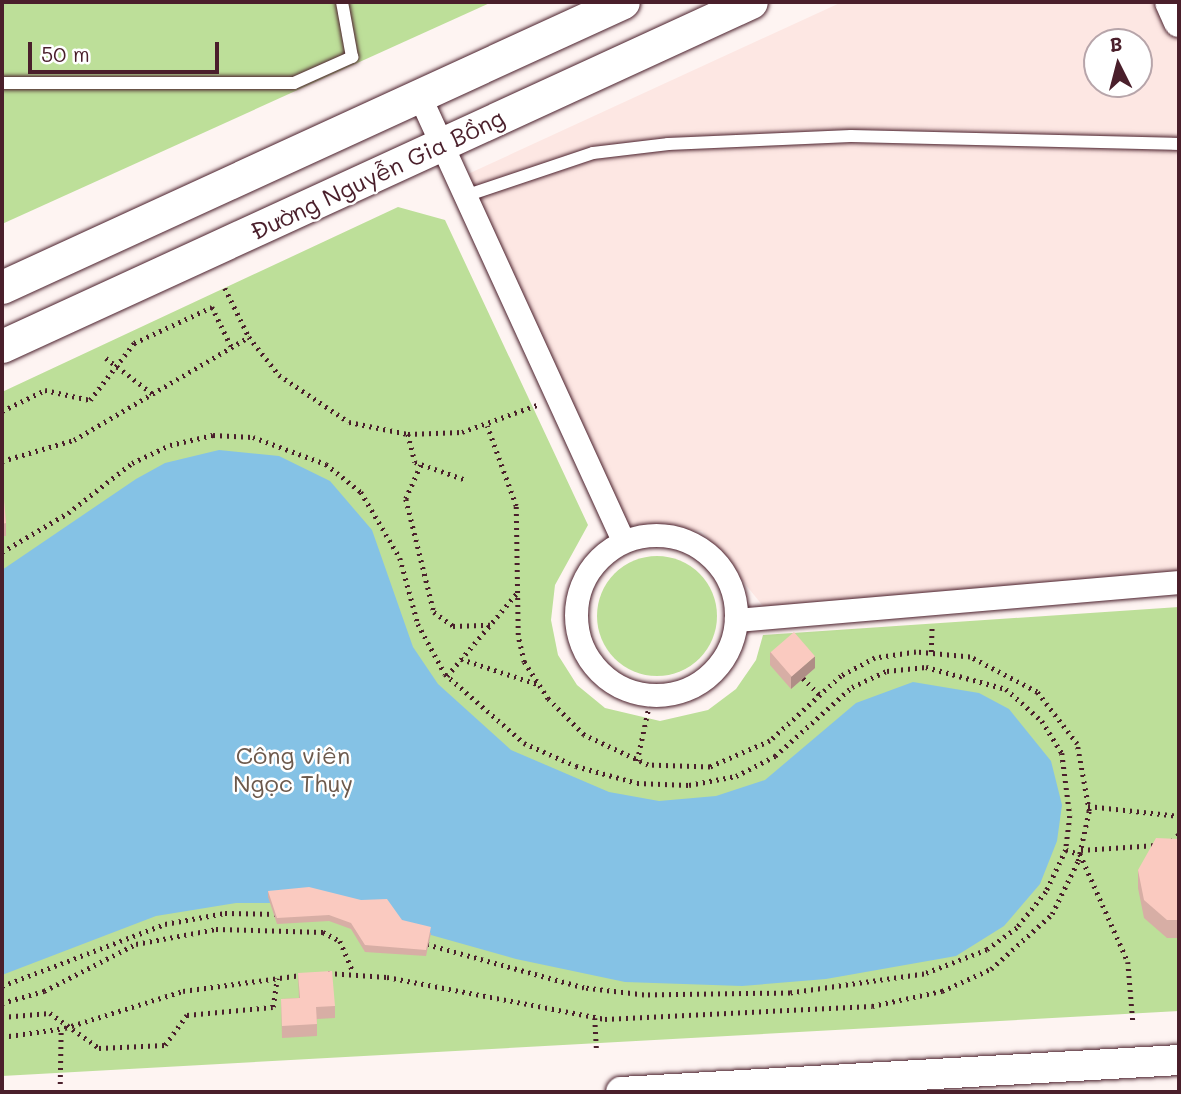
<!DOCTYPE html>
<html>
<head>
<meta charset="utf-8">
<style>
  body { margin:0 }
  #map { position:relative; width:1181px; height:1094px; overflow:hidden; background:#fef4f2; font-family:Mali,sans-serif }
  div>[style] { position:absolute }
  .built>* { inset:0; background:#fde7e3 }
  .green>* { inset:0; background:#bddf99 }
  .round { border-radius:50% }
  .water>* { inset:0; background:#85c2e5 }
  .path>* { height:4.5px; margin-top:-2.25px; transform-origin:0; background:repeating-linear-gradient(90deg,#4a1f2b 0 2px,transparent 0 7px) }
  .roads { filter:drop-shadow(0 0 2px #4a1f2b) drop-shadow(0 0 2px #4a1f2b) }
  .service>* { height:12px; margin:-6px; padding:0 6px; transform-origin:6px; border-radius:6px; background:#fff }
  .minor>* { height:23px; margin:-11.5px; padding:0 11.5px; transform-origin:11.5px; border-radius:11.5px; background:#fff }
  .minor>.ring { margin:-11.5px; padding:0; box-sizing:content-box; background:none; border:23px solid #fff; border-radius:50% }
  .tertiary>* { height:30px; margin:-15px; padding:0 15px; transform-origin:15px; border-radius:15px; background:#fff }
  .secondary>* { height:33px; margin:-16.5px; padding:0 16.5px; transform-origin:16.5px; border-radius:16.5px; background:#fff }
  .path-bridge>* { height:4.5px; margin-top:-2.25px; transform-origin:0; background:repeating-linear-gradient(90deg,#4a1f2b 0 2px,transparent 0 7px) }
  .wall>* { inset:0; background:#d7aea5 }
  .shaded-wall>* { inset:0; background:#af8d86 }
  .building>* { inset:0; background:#facac0; transform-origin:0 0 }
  span { translate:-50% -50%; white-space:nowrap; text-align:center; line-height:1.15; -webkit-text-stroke:5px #fff; paint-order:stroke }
  .street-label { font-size:24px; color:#4a1f2b }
  .park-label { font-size:24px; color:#6c594c }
  .frame { position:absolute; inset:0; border:4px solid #4a1f2b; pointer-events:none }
  .north { position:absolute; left:1083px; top:28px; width:70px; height:70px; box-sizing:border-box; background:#fff; border:2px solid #b7a5aa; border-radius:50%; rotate:354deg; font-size:19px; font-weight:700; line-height:28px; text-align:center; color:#4a1f2b }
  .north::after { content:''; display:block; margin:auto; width:24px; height:32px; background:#4a1f2b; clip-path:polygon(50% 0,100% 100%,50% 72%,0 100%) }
  .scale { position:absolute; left:28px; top:42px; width:191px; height:32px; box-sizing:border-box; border:4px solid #4a1f2b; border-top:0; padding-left:9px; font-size:21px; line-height:24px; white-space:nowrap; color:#4a1f2b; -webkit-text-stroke:5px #fff; paint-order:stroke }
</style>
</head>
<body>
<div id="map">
  <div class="built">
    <i style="clip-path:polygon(evenodd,842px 2px,1173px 2px,1179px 17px,1179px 582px,772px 617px,702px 531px,616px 524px,457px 179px,842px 2px,1097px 42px,1139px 42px,1139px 84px,1097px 84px,1097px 42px)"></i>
  </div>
  <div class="green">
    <i style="clip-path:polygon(2px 2px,492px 2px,2px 224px)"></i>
    <i style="clip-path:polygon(398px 207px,445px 220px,588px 525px,555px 585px,551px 620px,558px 655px,577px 685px,605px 708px,660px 721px,708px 710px,736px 689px,756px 660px,763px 635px,1179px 607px,1179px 1011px,2px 1076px,2px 392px)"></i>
    <i class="round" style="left:597px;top:556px;width:120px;height:120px"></i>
  </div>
  <div class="water">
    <i style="clip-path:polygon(219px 450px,279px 456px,330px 481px,372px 530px,413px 647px,438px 684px,511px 750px,609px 792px,659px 801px,716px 796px,765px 780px,856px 703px,913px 682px,979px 693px,1009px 709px,1051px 761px,1062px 805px,1057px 841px,1040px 884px,1004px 926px,956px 956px,826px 979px,742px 986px,625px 982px,516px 959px,335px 908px,288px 903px,236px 903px,156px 916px,2px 975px,2px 570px,136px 479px,165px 463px)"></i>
  </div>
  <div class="path">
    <i style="left:225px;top:288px;width:55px;rotate:63.9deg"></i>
    <i style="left:249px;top:337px;width:48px;rotate:51.7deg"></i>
    <i style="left:279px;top:375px;width:84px;rotate:33.9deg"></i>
    <i style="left:349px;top:422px;width:60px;rotate:11.5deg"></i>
    <i style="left:408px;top:434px;width:54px;rotate:-2.1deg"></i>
    <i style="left:462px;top:432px;width:80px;rotate:-19.8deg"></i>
    <i style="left:215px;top:313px;width:37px;rotate:64deg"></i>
    <i style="left:106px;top:358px;width:59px;rotate:37.5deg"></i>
    <i style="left:408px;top:434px;width:29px;rotate:76deg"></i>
    <i style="left:415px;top:462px;width:54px;rotate:19.4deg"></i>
    <i style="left:2px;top:461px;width:75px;rotate:-16.3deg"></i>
    <i style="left:74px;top:440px;width:203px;rotate:-30.5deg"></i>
    <i style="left:421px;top:465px;width:37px;rotate:114deg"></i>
    <i style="left:406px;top:499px;width:116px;rotate:76.1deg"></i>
    <i style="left:434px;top:612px;width:24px;rotate:36deg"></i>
    <i style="left:453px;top:626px;width:37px;rotate:-2deg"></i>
    <i style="left:2px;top:552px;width:77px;rotate:-30.6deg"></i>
    <i style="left:68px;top:513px;width:81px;rotate:-38deg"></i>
    <i style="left:132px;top:463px;width:42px;rotate:-25.3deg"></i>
    <i style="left:170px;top:445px;width:44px;rotate:-13.1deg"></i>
    <i style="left:213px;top:435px;width:40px;rotate:2.9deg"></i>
    <i style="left:253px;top:437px;width:78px;rotate:20.3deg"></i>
    <i style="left:326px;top:464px;width:45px;rotate:38.7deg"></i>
    <i style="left:361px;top:492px;width:77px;rotate:59.4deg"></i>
    <i style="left:400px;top:558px;width:68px;rotate:74.7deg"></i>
    <i style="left:418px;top:624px;width:57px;rotate:61.6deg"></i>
    <i style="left:445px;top:674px;width:105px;rotate:41.1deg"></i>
    <i style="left:524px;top:743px;width:57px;rotate:23.9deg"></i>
    <i style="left:576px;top:766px;width:63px;rotate:15.6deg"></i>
    <i style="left:637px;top:783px;width:52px;rotate:2.2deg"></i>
    <i style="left:689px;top:785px;width:48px;rotate:-10.8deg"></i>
    <i style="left:736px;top:776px;width:44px;rotate:-27.1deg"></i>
    <i style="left:775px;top:756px;width:103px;rotate:-41.9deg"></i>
    <i style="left:852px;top:687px;width:38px;rotate:-25deg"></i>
    <i style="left:887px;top:671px;width:39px;rotate:-6deg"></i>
    <i style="left:926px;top:667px;width:83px;rotate:15.4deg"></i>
    <i style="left:1006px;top:689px;width:48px;rotate:41.6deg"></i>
    <i style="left:1042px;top:721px;width:38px;rotate:58deg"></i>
    <i style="left:1062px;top:753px;width:64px;rotate:82.8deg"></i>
    <i style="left:1070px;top:816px;width:34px;rotate:97deg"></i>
    <i style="left:1066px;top:850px;width:47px;rotate:115.5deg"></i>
    <i style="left:1046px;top:892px;width:46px;rotate:128.9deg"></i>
    <i style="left:1017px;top:928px;width:37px;rotate:144deg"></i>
    <i style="left:987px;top:950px;width:67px;rotate:159.1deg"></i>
    <i style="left:924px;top:974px;width:135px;rotate:171.9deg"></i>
    <i style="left:790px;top:993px;width:146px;rotate:179.2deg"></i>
    <i style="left:644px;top:995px;width:60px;rotate:-173.3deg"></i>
    <i style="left:584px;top:988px;width:166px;rotate:-164.6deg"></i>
    <i style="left:931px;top:652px;width:27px;rotate:-88deg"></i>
    <i style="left:461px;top:659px;width:80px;rotate:18.2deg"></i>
    <i style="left:447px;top:676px;width:109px;rotate:-49.9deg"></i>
    <i style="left:803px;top:678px;width:23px;rotate:45deg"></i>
    <i style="left:637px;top:761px;width:66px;rotate:-77.8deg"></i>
    <i style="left:1088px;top:806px;width:92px;rotate:6.3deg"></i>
    <i style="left:1172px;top:841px;width:10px;rotate:-45deg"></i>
    <i style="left:1066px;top:850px;width:15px;rotate:16deg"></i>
    <i style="left:1080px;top:854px;width:118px;rotate:66deg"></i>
    <i style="left:1128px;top:962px;width:59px;rotate:85.2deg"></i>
    <i style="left:1081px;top:850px;width:76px;rotate:-3.8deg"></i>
    <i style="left:328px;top:973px;width:59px;rotate:3.9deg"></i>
    <i style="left:387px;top:977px;width:222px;rotate:10.9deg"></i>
    <i style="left:605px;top:1019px;width:267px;rotate:-2.8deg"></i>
    <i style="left:872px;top:1006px;width:72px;rotate:-12.1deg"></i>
    <i style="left:942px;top:991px;width:54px;rotate:-24.2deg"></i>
    <i style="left:991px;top:969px;width:82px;rotate:-42deg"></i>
    <i style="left:1052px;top:914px;width:59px;rotate:-63.9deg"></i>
    <i style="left:1078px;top:861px;width:51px;rotate:-77.6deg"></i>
    <i style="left:1089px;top:811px;width:68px;rotate:-100.2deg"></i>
    <i style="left:1077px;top:744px;width:66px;rotate:-127.6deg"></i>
    <i style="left:1037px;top:692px;width:76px;rotate:-152.4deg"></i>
    <i style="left:970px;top:657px;width:54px;rotate:-174.7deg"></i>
    <i style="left:916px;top:652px;width:41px;rotate:171.7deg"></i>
    <i style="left:875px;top:658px;width:38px;rotate:152deg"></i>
    <i style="left:841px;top:676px;width:96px;rotate:137.5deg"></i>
    <i style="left:770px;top:741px;width:65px;rotate:156.6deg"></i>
    <i style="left:710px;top:767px;width:62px;rotate:-178.2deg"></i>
    <i style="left:648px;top:765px;width:71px;rotate:-154.9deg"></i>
    <i style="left:584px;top:735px;width:51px;rotate:-135deg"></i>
    <i style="left:548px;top:699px;width:44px;rotate:-123deg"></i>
    <i style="left:524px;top:662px;width:28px;rotate:-103deg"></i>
    <i style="left:518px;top:635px;width:129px;rotate:-90.9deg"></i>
    <i style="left:516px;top:506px;width:85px;rotate:-109.9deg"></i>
    <i style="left:2px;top:986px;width:174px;rotate:-20.8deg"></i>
    <i style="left:165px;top:924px;width:61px;rotate:-10.4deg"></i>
    <i style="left:225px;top:913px;width:54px;rotate:1.1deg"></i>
    <i style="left:2px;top:1003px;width:44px;rotate:-15.9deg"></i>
    <i style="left:44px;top:991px;width:103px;rotate:-27.1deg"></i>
    <i style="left:136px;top:944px;width:81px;rotate:-10.6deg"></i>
    <i style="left:216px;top:929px;width:107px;rotate:1.6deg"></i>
    <i style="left:323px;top:932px;width:19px;rotate:28deg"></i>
    <i style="left:340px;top:941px;width:34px;rotate:67deg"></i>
    <i style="left:273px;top:1007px;width:29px;rotate:-82deg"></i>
    <i style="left:595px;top:1018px;width:34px;rotate:87deg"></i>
    <i style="left:2px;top:1037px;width:64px;rotate:-8.1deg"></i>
    <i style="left:65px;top:1028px;width:124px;rotate:-17.4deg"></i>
    <i style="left:183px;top:991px;width:119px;rotate:-7.7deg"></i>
    <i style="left:60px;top:1084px;width:56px;rotate:-89deg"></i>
  </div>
  <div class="roads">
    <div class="service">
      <i style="left:2px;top:83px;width:292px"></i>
      <i style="left:294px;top:83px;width:64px;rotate:-24.1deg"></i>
      <i style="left:352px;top:57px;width:56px;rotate:-100.3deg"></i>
      <i style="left:465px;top:196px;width:135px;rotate:-18.6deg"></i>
      <i style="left:593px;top:153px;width:76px;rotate:-6.8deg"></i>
      <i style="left:668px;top:144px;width:183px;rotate:-2.5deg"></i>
      <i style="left:851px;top:136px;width:328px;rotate:1.4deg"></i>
    </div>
    <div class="minor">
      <i style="left:419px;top:95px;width:490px;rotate:65.4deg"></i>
      <i class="ring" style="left:576px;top:535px;width:137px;height:137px"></i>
      <i style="left:736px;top:620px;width:445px;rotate:-4.9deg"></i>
    </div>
    <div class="tertiary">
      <i style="left:1170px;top:2px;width:22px;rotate:66deg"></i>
      <i style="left:621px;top:1092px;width:559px;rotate:-3.28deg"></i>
    </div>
    <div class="secondary">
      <i style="left:2px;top:287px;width:683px;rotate:-24.65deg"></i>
      <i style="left:2px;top:346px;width:824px;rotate:-24.67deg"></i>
    </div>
  </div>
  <div class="path-bridge">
    <i style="left:2px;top:411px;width:48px;rotate:-26deg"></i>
    <i style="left:45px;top:390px;width:46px;rotate:12.5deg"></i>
    <i style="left:90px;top:400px;width:72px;rotate:-52.3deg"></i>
    <i style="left:134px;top:343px;width:86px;rotate:-24.8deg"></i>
    <i style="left:212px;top:307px;width:7px;rotate:63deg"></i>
    <i style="left:2px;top:1017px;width:48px;rotate:-4.8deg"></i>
    <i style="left:50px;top:1013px;width:60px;rotate:35.5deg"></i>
    <i style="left:99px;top:1048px;width:66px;rotate:-2.6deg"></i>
    <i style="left:165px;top:1045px;width:37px;rotate:-54deg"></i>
    <i style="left:187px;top:1015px;width:86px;rotate:-5.3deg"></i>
  </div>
  <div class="wall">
    <i style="clip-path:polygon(2px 487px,6px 523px,6px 536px,2px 536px)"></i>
    <i style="clip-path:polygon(770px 652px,815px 668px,791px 689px,770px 665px)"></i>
    <i style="clip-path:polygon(1179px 839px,1179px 938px,1167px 938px,1144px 918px,1138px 888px,1138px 870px)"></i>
    <i style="clip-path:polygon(268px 891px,402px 920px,431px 933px,426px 956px,365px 952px,351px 929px,329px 921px,277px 924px,268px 897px)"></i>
    <i style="clip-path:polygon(298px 973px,335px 1006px,335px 1018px,317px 1019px,317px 1036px,282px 1038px,281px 999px,299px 998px)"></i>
  </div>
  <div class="shaded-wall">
    <i style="clip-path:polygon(815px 656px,815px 668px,791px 689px,791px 677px)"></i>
  </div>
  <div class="building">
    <i style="clip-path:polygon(2px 487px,3px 487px,6px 523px,2px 524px)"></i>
    <i style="left:794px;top:632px;width:32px;height:31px;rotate:49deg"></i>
    <i style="clip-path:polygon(1156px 838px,1179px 839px,1179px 920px,1167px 920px,1144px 900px,1138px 870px)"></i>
    <i style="clip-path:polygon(309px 887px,361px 900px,387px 899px,402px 920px,431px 927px,426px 950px,365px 945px,351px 923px,329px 915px,277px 918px,268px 891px)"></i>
    <i style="clip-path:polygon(332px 971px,335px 1006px,316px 1007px,317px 1024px,282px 1026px,281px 999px,300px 998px,298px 973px)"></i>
  </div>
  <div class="street-label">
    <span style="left:377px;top:174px;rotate:-25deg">Đường Nguyễn Gia Bồng</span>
  </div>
  <div class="park-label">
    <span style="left:293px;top:769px">Công viên<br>Ngọc Thụy</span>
  </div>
  <div class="frame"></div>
  <div class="north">B</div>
  <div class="scale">50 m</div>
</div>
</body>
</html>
